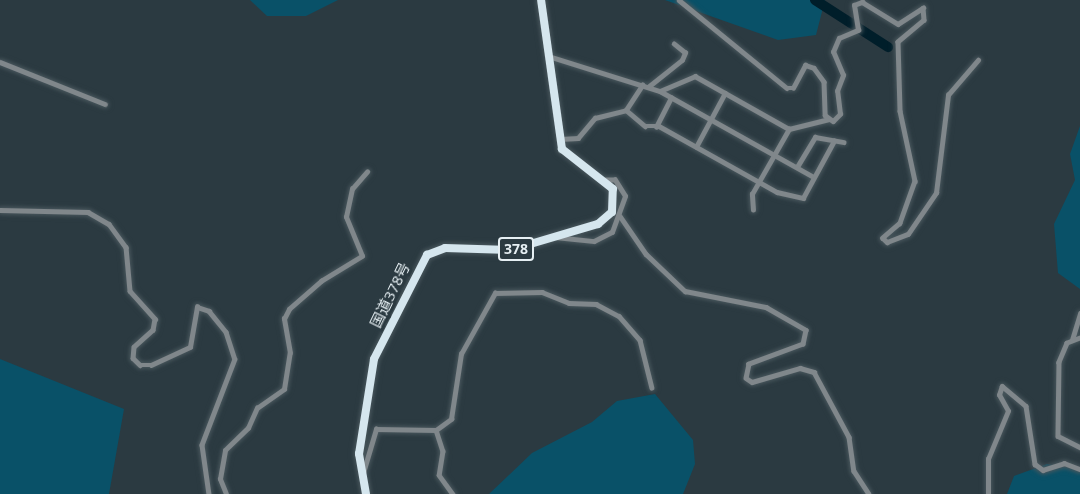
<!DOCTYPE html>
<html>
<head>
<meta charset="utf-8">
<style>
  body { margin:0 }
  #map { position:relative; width:1080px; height:494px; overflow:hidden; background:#2b3a41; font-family:"Open Sans","Noto Sans JP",sans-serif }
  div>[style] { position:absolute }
  .green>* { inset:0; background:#095168 }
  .river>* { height:10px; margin:-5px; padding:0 5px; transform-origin:5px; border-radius:5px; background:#001e2a }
  .roads { filter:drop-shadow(0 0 2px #49575d) drop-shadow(0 0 2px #49575d) }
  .minor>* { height:4.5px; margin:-2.25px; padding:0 2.25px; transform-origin:2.25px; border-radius:2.25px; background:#80878b }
  .trunk>* { height:8px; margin:-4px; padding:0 4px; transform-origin:4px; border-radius:4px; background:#d5e6ee }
  span { translate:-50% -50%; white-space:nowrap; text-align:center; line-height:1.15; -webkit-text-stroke:6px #2b3a41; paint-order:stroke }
  .shield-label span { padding:2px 4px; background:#2b3a41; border:2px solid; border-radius:4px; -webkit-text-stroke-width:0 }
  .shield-label { font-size:14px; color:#e6eff3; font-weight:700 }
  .street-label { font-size:15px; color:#e6eff3 }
</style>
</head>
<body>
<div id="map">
  <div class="green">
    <i style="clip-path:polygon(250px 0,338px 0,306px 16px,267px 16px)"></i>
    <i style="clip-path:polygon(665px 0,825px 0,816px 35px,778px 40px)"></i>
    <i style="clip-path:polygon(1080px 126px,1080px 289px,1058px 273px,1054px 224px,1075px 180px,1070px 154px)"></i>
    <i style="clip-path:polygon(0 359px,124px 409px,109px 494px,0 494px)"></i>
    <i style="clip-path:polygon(655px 394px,693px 440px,695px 464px,683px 494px,489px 494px,532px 453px,592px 422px,617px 401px)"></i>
    <i style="clip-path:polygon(1047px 464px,1080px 469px,1080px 494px,1007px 494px,1014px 476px)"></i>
  </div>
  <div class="river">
    <i style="left:815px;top:0;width:87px;rotate:32.8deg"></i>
  </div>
  <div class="roads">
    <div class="minor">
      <i style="left:679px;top:0;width:139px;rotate:39.2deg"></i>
      <i style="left:787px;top:88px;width:6px"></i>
      <i style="left:793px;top:88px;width:26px;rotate:-62deg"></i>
      <i style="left:805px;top:65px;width:9px;rotate:18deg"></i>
      <i style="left:814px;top:68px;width:17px;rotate:54deg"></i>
      <i style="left:824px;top:82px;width:33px;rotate:88deg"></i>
      <i style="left:825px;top:115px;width:10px;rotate:37deg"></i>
      <i style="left:833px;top:121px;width:10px;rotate:-45deg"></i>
      <i style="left:840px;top:114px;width:23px;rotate:-97deg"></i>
      <i style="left:837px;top:91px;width:17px;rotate:-69deg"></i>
      <i style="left:843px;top:75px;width:25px;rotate:-113deg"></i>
      <i style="left:833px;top:52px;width:15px;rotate:-67deg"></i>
      <i style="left:839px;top:38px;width:21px;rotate:-23deg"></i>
      <i style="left:858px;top:30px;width:25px;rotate:-99deg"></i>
      <i style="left:854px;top:5px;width:9px;rotate:-21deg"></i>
      <i style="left:862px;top:2px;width:42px;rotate:31.4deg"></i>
      <i style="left:898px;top:24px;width:30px;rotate:-33deg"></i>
      <i style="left:923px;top:8px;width:12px;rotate:85deg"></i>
      <i style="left:924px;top:20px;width:34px;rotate:140deg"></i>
      <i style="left:898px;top:42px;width:69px;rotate:88.3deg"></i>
      <i style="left:900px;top:111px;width:72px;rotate:77.9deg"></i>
      <i style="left:915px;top:181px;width:45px;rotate:109.7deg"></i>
      <i style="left:900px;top:223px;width:23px;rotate:139deg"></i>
      <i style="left:883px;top:238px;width:6px;rotate:45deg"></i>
      <i style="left:887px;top:242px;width:22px;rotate:-21deg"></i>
      <i style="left:908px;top:234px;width:50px;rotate:-55.7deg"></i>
      <i style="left:936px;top:193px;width:99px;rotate:-83deg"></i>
      <i style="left:948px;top:95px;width:46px;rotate:-49.4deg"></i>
      <i style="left:548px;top:56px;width:117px;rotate:17.4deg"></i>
      <i style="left:660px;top:91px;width:176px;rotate:29.2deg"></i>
      <i style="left:0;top:62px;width:113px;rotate:21.8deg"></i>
      <i style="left:648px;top:87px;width:43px;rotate:-38.5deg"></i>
      <i style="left:682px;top:60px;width:8px;rotate:-67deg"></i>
      <i style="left:685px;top:53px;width:14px;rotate:-141deg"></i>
      <i style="left:660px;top:91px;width:38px;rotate:-23deg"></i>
      <i style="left:695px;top:76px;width:108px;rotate:29.4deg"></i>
      <i style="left:626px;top:110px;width:25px;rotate:40deg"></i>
      <i style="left:645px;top:126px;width:14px"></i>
      <i style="left:659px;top:126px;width:135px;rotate:29.2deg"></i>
      <i style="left:777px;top:192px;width:27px;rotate:13deg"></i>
      <i style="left:803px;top:198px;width:65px;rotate:-61.5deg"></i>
      <i style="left:656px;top:127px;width:33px;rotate:-63deg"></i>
      <i style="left:560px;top:139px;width:18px;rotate:-3deg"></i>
      <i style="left:578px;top:138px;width:26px;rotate:-50deg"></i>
      <i style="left:595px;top:118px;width:32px;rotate:-14deg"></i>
      <i style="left:626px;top:110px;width:30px;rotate:-57deg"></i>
      <i style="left:696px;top:147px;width:61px;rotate:-61.8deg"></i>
      <i style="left:797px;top:167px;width:35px;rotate:-59deg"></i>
      <i style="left:815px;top:137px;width:29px;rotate:10deg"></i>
      <i style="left:0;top:210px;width:88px;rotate:1.3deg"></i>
      <i style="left:88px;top:212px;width:24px;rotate:30deg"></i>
      <i style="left:109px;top:224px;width:29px;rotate:54deg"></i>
      <i style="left:126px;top:247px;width:44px;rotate:84.8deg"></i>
      <i style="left:130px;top:291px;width:38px;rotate:48deg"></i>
      <i style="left:155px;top:319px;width:11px;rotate:100deg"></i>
      <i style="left:153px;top:330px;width:25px;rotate:138deg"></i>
      <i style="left:134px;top:347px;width:11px;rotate:95deg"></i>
      <i style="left:133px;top:358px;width:10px;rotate:45deg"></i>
      <i style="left:140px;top:365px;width:11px"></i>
      <i style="left:151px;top:365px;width:43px;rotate:-24.8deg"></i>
      <i style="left:190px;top:347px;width:41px;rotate:-80.1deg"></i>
      <i style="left:197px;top:307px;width:13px;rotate:18deg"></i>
      <i style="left:209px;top:311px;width:27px;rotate:51deg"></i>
      <i style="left:226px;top:332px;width:28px;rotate:72deg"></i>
      <i style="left:235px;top:359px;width:92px;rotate:111deg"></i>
      <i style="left:202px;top:445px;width:49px;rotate:81.9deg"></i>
      <i style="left:753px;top:210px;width:16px;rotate:-94deg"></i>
      <i style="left:752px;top:194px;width:75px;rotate:-60.4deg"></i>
      <i style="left:789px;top:129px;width:41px;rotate:-14deg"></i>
      <i style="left:620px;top:216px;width:46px;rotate:55.6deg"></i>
      <i style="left:646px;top:254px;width:54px;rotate:43.5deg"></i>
      <i style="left:685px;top:291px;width:83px;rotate:11.2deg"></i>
      <i style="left:766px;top:307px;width:46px;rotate:29.9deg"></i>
      <i style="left:806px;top:330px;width:14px;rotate:102deg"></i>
      <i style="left:803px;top:344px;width:58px;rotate:159.7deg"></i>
      <i style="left:749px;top:364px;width:14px;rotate:102deg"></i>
      <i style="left:746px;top:378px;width:7px;rotate:34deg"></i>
      <i style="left:752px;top:382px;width:50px;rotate:-16.3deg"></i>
      <i style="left:800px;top:368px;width:15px;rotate:16deg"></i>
      <i style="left:814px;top:372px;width:74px;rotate:61.7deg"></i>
      <i style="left:849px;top:437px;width:34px;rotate:82deg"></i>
      <i style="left:854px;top:471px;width:27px;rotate:57deg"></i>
      <i style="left:555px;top:237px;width:39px;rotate:6deg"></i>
      <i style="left:594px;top:241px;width:20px;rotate:-27deg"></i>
      <i style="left:612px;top:232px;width:38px;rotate:-70deg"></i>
      <i style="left:625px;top:196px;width:19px;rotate:-122deg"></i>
      <i style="left:615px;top:180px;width:9px;rotate:180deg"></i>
      <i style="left:1080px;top:338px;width:14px;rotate:159deg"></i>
      <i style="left:1067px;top:343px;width:21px;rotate:113deg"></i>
      <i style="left:1059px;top:362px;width:74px;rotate:90.8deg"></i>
      <i style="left:1058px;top:436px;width:25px;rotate:27deg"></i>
      <i style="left:1072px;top:340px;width:28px;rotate:-73deg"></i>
      <i style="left:436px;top:430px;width:22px;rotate:72deg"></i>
      <i style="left:443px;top:451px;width:24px;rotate:99deg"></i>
      <i style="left:439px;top:475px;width:24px;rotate:54deg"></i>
      <i style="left:363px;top:473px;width:46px;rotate:-73.5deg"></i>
      <i style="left:376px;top:429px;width:60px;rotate:1deg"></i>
      <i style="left:436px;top:430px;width:19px;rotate:-36deg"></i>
      <i style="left:451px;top:419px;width:66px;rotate:-81.3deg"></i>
      <i style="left:461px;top:354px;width:70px;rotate:-60.9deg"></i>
      <i style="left:495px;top:293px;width:47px;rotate:-1.2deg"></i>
      <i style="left:542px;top:292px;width:29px;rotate:22deg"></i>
      <i style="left:569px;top:303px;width:27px;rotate:2deg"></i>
      <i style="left:596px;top:304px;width:26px;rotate:28deg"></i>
      <i style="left:619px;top:316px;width:32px;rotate:49deg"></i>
      <i style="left:640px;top:340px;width:49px;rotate:76deg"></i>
      <i style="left:226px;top:494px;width:16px;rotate:-112deg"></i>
      <i style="left:220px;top:479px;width:29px;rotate:-80deg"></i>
      <i style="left:225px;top:450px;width:32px;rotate:-44deg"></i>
      <i style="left:248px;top:428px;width:22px;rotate:-66deg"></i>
      <i style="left:257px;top:408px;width:33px;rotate:-35deg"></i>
      <i style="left:284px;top:389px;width:36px;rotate:-81deg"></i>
      <i style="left:290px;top:353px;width:35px;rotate:-100deg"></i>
      <i style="left:284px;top:319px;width:11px;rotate:-63deg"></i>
      <i style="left:289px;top:309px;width:43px;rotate:-41.2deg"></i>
      <i style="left:321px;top:281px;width:48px;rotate:-31.4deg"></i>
      <i style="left:362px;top:256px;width:42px;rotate:-112.3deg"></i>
      <i style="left:346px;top:217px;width:29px;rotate:-78deg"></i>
      <i style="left:352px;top:189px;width:23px;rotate:-49deg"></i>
      <i style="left:988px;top:494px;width:35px;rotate:-90deg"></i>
      <i style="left:988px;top:459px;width:52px;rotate:-67.4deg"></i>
      <i style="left:1008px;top:411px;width:18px;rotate:-119deg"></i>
      <i style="left:999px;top:395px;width:9px;rotate:-72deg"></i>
      <i style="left:1002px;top:386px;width:31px;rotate:40deg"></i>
      <i style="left:1026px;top:406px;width:59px;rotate:81.2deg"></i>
      <i style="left:1035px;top:464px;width:10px;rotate:37deg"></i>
      <i style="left:1043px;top:470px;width:22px;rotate:-18deg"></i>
      <i style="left:1064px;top:463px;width:17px;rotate:21deg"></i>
    </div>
    <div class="trunk">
      <i style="left:366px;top:494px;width:41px;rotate:-99.9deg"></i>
      <i style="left:359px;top:454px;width:96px;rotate:-81deg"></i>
      <i style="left:374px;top:359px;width:117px;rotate:-63deg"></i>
      <i style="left:427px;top:255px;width:19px;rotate:-21deg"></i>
      <i style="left:445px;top:248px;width:65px;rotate:1.8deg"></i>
      <i style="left:510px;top:250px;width:92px;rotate:-16.5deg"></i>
      <i style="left:598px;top:224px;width:18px;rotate:-41deg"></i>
      <i style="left:612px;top:212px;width:23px;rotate:-88deg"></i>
      <i style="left:613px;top:189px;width:65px;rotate:-141.9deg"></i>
      <i style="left:562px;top:149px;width:150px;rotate:-98deg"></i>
    </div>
  </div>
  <div class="shield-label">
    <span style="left:516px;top:249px">378</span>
  </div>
  <div class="street-label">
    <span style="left:390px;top:295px;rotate:-64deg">国道378号</span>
  </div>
</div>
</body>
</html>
